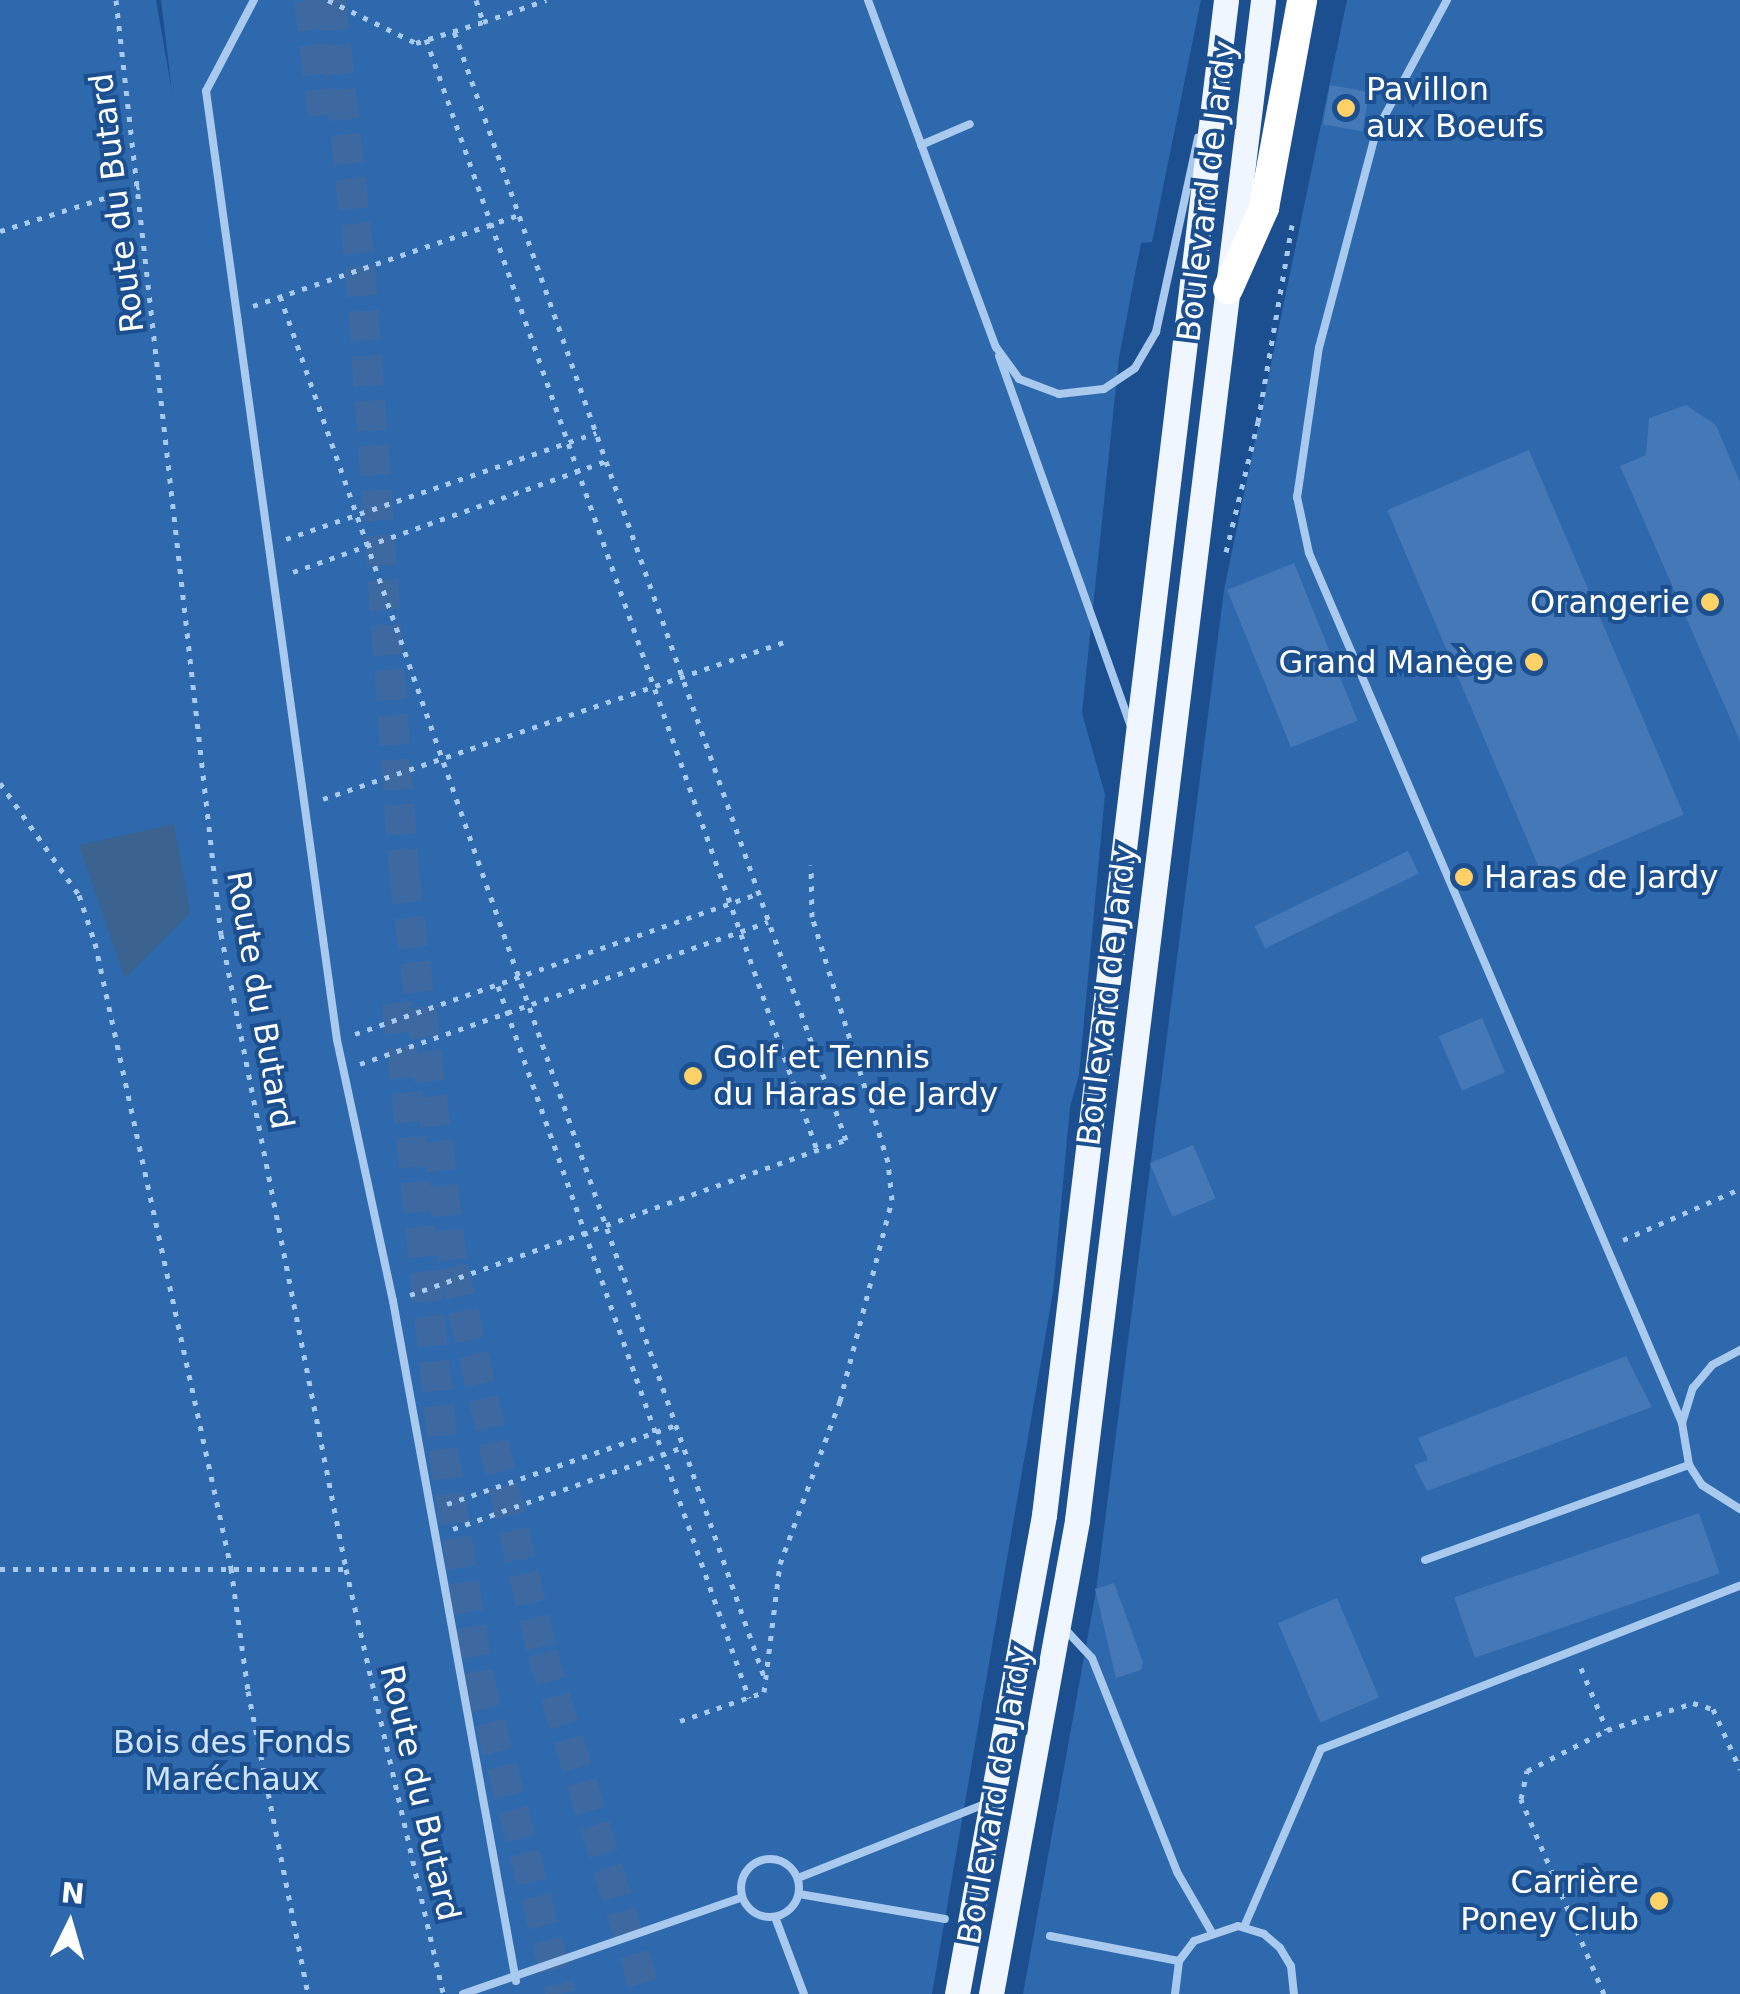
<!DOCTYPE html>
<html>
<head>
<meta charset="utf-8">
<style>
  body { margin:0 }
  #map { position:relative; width:1740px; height:1994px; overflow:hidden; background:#1b4f8f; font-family:"DejaVu Sans",sans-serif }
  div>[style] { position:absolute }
  .green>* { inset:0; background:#2e69ad }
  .water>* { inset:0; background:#3c6290 }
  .building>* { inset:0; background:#4478b7; transform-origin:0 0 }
  .highway-tunnel>* { height:30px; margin-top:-15px; transform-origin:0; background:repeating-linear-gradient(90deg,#3d69a0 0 30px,transparent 0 45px) }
  .path>* { height:5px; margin-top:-2.5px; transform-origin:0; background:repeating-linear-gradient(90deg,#a9c9ee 0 5px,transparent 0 13px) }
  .lane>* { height:8px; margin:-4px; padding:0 4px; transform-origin:4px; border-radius:4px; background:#a9c9ee }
  .lane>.ring { margin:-4px; padding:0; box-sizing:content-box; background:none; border:8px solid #a9c9ee; border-radius:50% }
  .primary>* { height:25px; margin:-12.5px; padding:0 12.5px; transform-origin:12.5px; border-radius:12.5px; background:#f0f6ff }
  .highway>* { height:30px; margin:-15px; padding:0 15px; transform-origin:15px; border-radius:15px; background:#fff }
  .dots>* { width:28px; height:28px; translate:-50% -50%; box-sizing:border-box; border:5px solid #1b4f8f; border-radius:50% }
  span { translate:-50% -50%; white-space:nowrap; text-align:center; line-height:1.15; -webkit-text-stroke:8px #1b4f8f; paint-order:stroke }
  .poi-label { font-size:32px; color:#fff }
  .left { translate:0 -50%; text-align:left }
  .right { translate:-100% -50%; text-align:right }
  .street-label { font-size:32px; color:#fff }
  .park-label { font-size:32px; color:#cfe3fa }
  .north { position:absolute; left:20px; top:1874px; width:100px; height:100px; -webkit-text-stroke:8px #1b4f8f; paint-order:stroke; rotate:5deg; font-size:28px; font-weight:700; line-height:40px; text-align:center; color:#fff }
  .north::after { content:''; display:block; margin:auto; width:35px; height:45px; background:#fff; clip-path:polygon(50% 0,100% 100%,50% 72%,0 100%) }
</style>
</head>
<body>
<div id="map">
  <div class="green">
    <i style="clip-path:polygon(0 0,156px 0,172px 92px,161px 0,1201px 0,1152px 242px,1141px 243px,1119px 358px,1082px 713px,1105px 794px,1079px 1075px,1070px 1107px,1053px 1292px,932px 1994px,0 1994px)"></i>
    <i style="clip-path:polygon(1347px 0,1740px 0,1740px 1994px,1023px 1994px,1096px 1591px,1224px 590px)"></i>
  </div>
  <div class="water">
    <i style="clip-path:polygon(174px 824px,190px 913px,125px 978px,79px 845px)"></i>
  </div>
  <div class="building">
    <i style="left:1330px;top:85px;width:40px;height:40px;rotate:10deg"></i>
    <i style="clip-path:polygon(1686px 405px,1716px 425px,1740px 482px,1740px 741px,1620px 466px,1646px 455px,1649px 418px)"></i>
    <i style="left:1529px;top:450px;width:396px;height:154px;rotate:67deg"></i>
    <i style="left:1294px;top:563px;width:170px;height:72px;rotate:68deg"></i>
    <i style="left:1408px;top:851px;width:25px;height:171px;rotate:64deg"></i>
    <i style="left:1482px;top:1018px;width:59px;height:47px;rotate:67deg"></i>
    <i style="left:1193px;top:1145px;width:58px;height:47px;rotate:67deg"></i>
    <i style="clip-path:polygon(1626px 1356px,1652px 1407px,1427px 1491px,1414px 1465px,1428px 1460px,1418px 1438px)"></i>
    <i style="left:1699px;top:1513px;width:64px;height:259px;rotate:71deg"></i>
    <i style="clip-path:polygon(1114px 1583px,1143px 1662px,1141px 1670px,1116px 1678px,1095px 1589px)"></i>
    <i style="left:1337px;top:1598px;width:108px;height:64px;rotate:67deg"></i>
  </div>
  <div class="highway-tunnel">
    <i style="left:309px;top:0;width:116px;rotate:83.1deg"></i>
    <i style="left:331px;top:0;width:268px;rotate:83.8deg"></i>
    <i style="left:360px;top:266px;width:609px;rotate:85.85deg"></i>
    <i style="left:404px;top:873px;width:397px;rotate:82.9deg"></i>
    <i style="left:453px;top:1267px;width:396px;rotate:77deg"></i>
    <i style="left:542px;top:1653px;width:357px;rotate:73deg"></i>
    <i style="left:397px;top:1003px;width:448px;rotate:84.1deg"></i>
    <i style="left:443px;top:1449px;width:233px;rotate:81.1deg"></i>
    <i style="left:479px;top:1679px;width:325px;rotate:75.4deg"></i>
  </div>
  <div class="path">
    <i style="left:116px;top:0;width:940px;rotate:83.59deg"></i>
    <i style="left:221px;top:934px;width:647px;rotate:78.86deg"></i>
    <i style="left:346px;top:1569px;width:435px;rotate:77.1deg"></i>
    <i style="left:328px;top:0;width:98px;rotate:26deg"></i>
    <i style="left:416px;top:43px;width:70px;rotate:-17.4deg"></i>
    <i style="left:476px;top:0;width:23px;rotate:72deg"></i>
    <i style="left:483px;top:22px;width:67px;rotate:-19.2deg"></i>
    <i style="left:426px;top:39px;width:1178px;rotate:70.61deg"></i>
    <i style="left:0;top:231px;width:146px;rotate:-17.6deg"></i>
    <i style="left:280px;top:296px;width:1469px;rotate:70.68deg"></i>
    <i style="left:253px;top:306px;width:281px;rotate:-18.9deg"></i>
    <i style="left:286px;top:539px;width:328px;rotate:-18.9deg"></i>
    <i style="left:1226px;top:552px;width:134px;rotate:-76.2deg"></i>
    <i style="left:1258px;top:422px;width:200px;rotate:-80.2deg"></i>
    <i style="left:293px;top:572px;width:332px;rotate:-19.5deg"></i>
    <i style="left:0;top:783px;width:137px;rotate:54.8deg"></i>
    <i style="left:79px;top:895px;width:51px;rotate:71.6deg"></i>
    <i style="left:95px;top:943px;width:640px;rotate:77.72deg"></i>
    <i style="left:231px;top:1568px;width:124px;rotate:82.1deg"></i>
    <i style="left:248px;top:1691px;width:309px;rotate:78.8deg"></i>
    <i style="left:323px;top:799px;width:492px;rotate:-18.8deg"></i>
    <i style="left:498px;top:986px;width:755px;rotate:70.58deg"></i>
    <i style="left:355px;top:1034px;width:428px;rotate:-19.2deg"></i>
    <i style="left:360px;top:1064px;width:432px;rotate:-19.2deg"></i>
    <i style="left:1623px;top:1240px;width:128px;rotate:-23.6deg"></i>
    <i style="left:410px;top:1295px;width:463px;rotate:-19.6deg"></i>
    <i style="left:846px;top:1140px;width:1176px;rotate:-109.47deg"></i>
    <i style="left:447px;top:1504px;width:242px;rotate:-19deg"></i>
    <i style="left:453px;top:1529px;width:244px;rotate:-19.6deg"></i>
    <i style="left:0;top:1569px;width:346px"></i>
    <i style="left:1581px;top:1668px;width:67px;rotate:67.2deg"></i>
    <i style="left:680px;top:1721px;width:89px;rotate:-19deg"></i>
    <i style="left:764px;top:1692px;width:129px;rotate:-82.9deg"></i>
    <i style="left:780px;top:1564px;width:174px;rotate:-69.8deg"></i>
    <i style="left:840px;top:1401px;width:208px;rotate:-75.5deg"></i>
    <i style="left:892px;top:1200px;width:38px;rotate:-96deg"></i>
    <i style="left:888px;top:1162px;width:257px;rotate:-107.2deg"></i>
    <i style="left:812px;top:917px;width:52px;rotate:-91.1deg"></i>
    <i style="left:1604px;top:1994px;width:212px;rotate:-113.1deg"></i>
    <i style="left:1521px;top:1799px;width:29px;rotate:-78deg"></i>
    <i style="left:1527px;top:1771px;width:90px;rotate:-27.1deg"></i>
    <i style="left:1607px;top:1730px;width:90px;rotate:-17.4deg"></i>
    <i style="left:1693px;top:1703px;width:21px;rotate:17deg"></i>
    <i style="left:1713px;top:1709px;width:66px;rotate:65.8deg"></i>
  </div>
  <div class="lane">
    <i style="left:254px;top:0;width:103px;rotate:117.8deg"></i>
    <i style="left:206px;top:91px;width:958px;rotate:82.14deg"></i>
    <i style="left:337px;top:1040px;width:267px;rotate:77.9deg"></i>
    <i style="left:393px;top:1301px;width:691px;rotate:79.75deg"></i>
    <i style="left:868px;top:0;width:370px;rotate:69.8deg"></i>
    <i style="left:996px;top:347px;width:39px;rotate:54deg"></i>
    <i style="left:1019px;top:379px;width:43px;rotate:20.6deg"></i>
    <i style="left:1059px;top:394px;width:45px;rotate:-6.3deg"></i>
    <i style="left:1104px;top:389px;width:37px;rotate:-34deg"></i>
    <i style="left:1135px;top:368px;width:42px;rotate:-59.7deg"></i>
    <i style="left:1156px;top:332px;width:199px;rotate:-77.8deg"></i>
    <i style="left:1447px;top:0;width:150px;rotate:118.3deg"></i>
    <i style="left:1376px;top:132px;width:222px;rotate:104.8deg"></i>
    <i style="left:1319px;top:347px;width:152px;rotate:98.3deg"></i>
    <i style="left:1297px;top:497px;width:57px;rotate:77.9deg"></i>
    <i style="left:1309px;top:553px;width:947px;rotate:66.79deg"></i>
    <i style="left:1682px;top:1423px;width:43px;rotate:80.5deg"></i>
    <i style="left:1689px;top:1465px;width:24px;rotate:57deg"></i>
    <i style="left:1702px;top:1485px;width:45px;rotate:32.3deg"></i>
    <i style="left:921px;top:145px;width:53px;rotate:-23.2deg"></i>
    <i style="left:999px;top:356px;width:391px;rotate:70.4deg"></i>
    <i style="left:1682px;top:1423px;width:37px;rotate:-73deg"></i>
    <i style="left:1693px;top:1388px;width:30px;rotate:-50deg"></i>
    <i style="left:1712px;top:1365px;width:32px;rotate:-28deg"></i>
    <i style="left:1425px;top:1560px;width:281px;rotate:-19.8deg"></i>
    <i style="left:1063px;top:1627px;width:42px;rotate:46.9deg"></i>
    <i style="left:1092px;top:1658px;width:230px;rotate:68.3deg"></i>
    <i style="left:1177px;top:1872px;width:68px;rotate:60deg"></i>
    <i class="ring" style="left:741px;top:1859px;width:50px;height:50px"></i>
    <i style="left:798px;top:1878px;width:203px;rotate:-21.6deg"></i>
    <i style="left:799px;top:1894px;width:148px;rotate:9.7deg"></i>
    <i style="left:775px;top:1917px;width:82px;rotate:69.4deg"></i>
    <i style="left:1244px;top:1927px;width:194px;rotate:-66.6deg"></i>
    <i style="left:1321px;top:1749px;width:450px;rotate:-21.3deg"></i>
    <i style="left:1050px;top:1936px;width:131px;rotate:11deg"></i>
    <i style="left:463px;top:1994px;width:294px;rotate:-19.1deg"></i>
    <i style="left:1175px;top:1994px;width:33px;rotate:-83deg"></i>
    <i style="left:1179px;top:1961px;width:25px;rotate:-53deg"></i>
    <i style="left:1194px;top:1941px;width:46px;rotate:-18.8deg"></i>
    <i style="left:1238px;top:1926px;width:27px;rotate:17deg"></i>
    <i style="left:1264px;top:1934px;width:21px;rotate:41deg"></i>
    <i style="left:1280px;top:1948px;width:21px;rotate:59deg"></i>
    <i style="left:1291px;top:1966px;width:28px;rotate:84deg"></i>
  </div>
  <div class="primary">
    <i style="left:957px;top:1994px;width:487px;rotate:-79.7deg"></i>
    <i style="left:1044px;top:1515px;width:1526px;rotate:-83.15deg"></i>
    <i style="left:991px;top:1994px;width:482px;rotate:-79.7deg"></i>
    <i style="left:1077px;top:1520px;width:1531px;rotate:-83.02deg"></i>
  </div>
  <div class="highway">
    <i style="left:1228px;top:289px;width:89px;rotate:-66deg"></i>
    <i style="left:1264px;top:208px;width:211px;rotate:-79.6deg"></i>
  </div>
  <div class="dots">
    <i style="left:1346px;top:108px;background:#ffd166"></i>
    <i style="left:1710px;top:602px;background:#ffd166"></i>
    <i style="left:1534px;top:662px;background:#ffd166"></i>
    <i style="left:1464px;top:877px;background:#ffd166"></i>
    <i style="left:693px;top:1076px;background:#ffd166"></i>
    <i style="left:1659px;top:1901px;background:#ffd166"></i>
  </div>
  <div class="poi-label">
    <span class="left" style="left:1366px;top:108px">Pavillon<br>aux Boeufs</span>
    <span class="right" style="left:1690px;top:602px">Orangerie</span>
    <span class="right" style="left:1514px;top:662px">Grand Manège</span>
    <span class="left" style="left:1484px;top:877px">Haras de Jardy</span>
    <span class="left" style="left:713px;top:1076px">Golf et Tennis<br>du Haras de Jardy</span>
    <span class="right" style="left:1639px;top:1901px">Carrière<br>Poney Club</span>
  </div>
  <div class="street-label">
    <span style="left:1207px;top:191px;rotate:-83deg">Boulevard de Jardy</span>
    <span style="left:117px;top:203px;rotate:-97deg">Route du Butard</span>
    <span style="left:1107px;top:995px;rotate:-83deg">Boulevard de Jardy</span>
    <span style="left:260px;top:1000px;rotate:80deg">Route du Butard</span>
    <span style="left:420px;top:1793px;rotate:77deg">Route du Butard</span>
    <span style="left:995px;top:1795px;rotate:-80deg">Boulevard de Jardy</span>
  </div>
  <div class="park-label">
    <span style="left:232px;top:1761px">Bois des Fonds<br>Maréchaux</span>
  </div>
  <div class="north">N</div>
</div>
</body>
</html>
